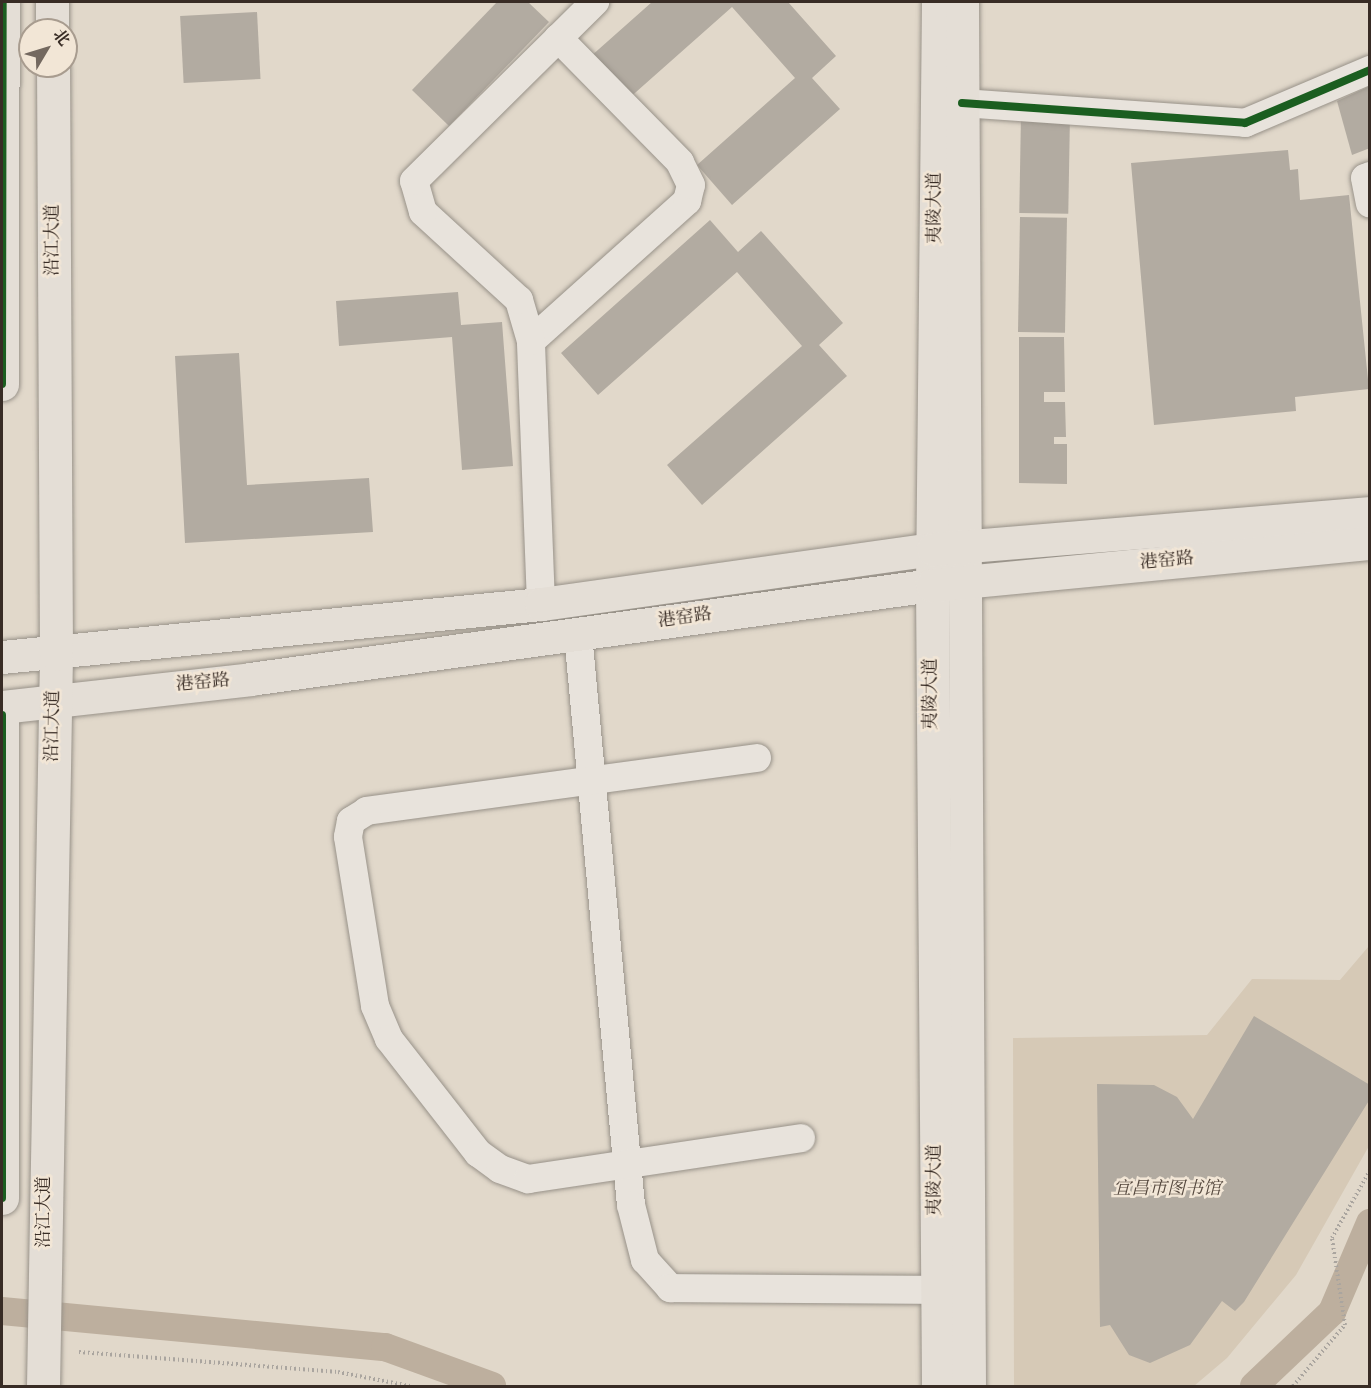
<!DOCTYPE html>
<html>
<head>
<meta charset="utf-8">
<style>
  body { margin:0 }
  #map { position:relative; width:1371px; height:1388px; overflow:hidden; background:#e1d8ca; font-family:"IM FELL English","Noto Serif SC",serif }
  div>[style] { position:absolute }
  .green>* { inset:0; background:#d6c9b6 }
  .canal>* { height:28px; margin:-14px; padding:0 14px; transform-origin:14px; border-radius:14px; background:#bdaf9e }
  .building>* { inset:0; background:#b2aba1; transform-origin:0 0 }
  .path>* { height:4px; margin-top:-2px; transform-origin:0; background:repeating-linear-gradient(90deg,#aaa59f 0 1.5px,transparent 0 4.5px) }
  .roads { filter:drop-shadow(0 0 2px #989289) drop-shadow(0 0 2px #989289) }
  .minor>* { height:28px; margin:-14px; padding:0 14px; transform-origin:14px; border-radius:14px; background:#e8e3dc }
  .major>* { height:33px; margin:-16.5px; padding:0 16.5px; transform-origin:16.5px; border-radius:16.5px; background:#e4ded6 }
  .cycleway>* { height:8px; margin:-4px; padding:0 4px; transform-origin:4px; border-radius:4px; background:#1b5e20 }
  span { translate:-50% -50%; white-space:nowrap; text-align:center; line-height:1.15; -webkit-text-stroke:5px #f2e6d6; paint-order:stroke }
  .street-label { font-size:18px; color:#382c25 }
  .park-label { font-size:18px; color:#56493f; font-style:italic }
  .frame { position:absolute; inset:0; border:3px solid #382c25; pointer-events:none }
  .north { position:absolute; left:18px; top:18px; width:60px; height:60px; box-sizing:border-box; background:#f2e6d6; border:2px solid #a89c8f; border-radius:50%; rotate:52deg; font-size:16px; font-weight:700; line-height:24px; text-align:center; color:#382c25 }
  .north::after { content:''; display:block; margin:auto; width:21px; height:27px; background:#73685f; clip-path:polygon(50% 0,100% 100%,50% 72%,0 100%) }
</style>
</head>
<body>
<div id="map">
  <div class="green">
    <i style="clip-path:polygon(1369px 946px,1369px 1146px,1296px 1275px,1227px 1358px,1194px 1386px,1014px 1386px,1013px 1038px,1207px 1035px,1252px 979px,1340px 980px)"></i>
  </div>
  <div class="canal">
    <i style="left:2px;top:1311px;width:385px;rotate:5.4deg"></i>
    <i style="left:385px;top:1347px;width:114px;rotate:20deg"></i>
    <i style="left:1254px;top:1386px;width:108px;rotate:-43.5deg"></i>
    <i style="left:1332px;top:1312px;width:97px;rotate:-66.9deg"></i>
  </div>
  <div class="building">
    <i style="clip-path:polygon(497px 2px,528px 2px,549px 22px,449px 126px,412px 90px)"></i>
    <i style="clip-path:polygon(652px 2px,788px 2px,836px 56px,812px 78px,840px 109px,732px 205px,697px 165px,795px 78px,732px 7px,627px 100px,590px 57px)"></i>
    <i style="left:257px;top:12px;width:67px;height:77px;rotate:87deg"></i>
    <i style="clip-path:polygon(1370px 86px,1370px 148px,1352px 155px,1337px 101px)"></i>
    <i style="left:1021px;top:114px;width:49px;height:99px;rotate:1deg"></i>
    <i style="clip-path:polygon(1288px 150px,1290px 170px,1298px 169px,1300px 200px,1349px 195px,1369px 389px,1295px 397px,1296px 411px,1154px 425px,1131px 163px)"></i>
    <i style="left:1020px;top:217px;width:47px;height:115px;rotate:1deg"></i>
    <i style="clip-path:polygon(710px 220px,738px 252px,761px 231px,843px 323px,819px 345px,847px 376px,702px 505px,667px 465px,802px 346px,737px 272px,598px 395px,561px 353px)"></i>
    <i style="clip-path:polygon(458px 292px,461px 325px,502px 322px,513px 466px,462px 470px,452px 337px,339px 346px,336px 301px)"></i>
    <i style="clip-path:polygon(1019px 337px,1064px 337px,1065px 392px,1044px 392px,1044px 402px,1065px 402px,1066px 437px,1054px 437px,1054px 444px,1067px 444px,1067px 484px,1019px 483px)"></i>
    <i style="clip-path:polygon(239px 353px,247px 485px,369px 478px,373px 532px,185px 543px,175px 356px)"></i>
    <i style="clip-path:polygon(1254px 1016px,1370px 1085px,1370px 1099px,1244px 1302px,1235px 1311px,1222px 1301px,1190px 1345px,1150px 1363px,1129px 1355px,1110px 1325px,1100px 1327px,1097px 1084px,1154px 1085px,1177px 1097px,1193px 1119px)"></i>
  </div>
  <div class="path">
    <i style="left:79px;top:1352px;width:260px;rotate:4.4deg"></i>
    <i style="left:338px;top:1372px;width:73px;rotate:11deg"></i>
    <i style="left:1293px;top:1386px;width:80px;rotate:-49.6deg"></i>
    <i style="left:1345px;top:1325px;width:88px;rotate:-98.5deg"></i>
    <i style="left:1332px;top:1238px;width:78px;rotate:-60.8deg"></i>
  </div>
  <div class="roads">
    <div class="minor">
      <i style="left:962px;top:103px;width:284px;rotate:4deg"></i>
      <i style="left:1245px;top:123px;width:136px;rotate:-23deg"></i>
      <i style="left:1370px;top:176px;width:5px;rotate:158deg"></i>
      <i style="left:1365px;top:178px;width:26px;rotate:79deg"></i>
      <i style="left:531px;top:341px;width:210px;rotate:-41.9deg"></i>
      <i style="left:687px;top:201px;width:16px;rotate:-76deg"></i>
      <i style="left:691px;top:185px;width:25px;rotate:-116deg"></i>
      <i style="left:680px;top:162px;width:174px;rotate:-134.5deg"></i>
      <i style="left:541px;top:604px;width:263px;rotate:-92.2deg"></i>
      <i style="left:531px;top:341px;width:43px;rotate:-106.3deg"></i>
      <i style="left:519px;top:300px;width:130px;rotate:-137.5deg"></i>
      <i style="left:423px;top:212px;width:32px;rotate:-106deg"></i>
      <i style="left:414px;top:181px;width:255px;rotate:-44.7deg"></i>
      <i style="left:578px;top:634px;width:573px;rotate:84.7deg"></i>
      <i style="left:631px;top:1205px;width:57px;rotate:75.7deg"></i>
      <i style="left:645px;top:1260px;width:38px;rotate:48deg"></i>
      <i style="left:670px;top:1288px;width:267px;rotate:0.4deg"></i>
      <i style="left:757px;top:758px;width:394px;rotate:172.3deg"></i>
      <i style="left:367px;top:811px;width:19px;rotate:148deg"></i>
      <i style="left:351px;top:821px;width:16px;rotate:101deg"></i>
      <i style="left:348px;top:837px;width:171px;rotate:80.9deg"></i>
      <i style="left:375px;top:1006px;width:36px;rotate:67deg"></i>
      <i style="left:389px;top:1039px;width:145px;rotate:52deg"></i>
      <i style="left:478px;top:1153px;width:27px;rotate:36deg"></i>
      <i style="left:500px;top:1169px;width:30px;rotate:20deg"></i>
      <i style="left:528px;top:1179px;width:276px;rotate:-8.5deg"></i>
    </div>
    <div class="major">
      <i style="left:52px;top:2px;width:28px;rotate:90deg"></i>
      <i style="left:938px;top:2px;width:583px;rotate:90.59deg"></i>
      <i style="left:932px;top:585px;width:801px;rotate:89.57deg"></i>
      <i style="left:962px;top:2px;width:1384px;rotate:89.71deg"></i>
      <i style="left:2px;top:384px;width:382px;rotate:-89.9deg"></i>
      <i style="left:2px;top:657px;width:542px;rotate:-5.62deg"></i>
      <i style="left:541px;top:604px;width:396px;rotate:-8deg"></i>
      <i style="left:933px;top:549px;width:438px;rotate:-4.7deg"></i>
      <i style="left:2px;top:707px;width:250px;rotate:-6.4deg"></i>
      <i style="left:250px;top:679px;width:688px;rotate:-7.85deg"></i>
      <i style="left:932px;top:585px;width:440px;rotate:-5.5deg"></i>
      <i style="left:2px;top:715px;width:483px;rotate:90deg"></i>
      <i style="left:43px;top:1386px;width:732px;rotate:-88.98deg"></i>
      <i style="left:56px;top:654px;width:588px;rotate:-90.29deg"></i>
    </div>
  </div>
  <div class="cycleway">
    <i style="left:962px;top:103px;width:284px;rotate:4deg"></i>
    <i style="left:1245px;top:123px;width:136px;rotate:-23deg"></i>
    <i style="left:2px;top:384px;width:382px;rotate:-89.9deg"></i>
    <i style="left:2px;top:715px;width:483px;rotate:90deg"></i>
  </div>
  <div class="street-label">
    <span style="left:936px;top:208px;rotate:-90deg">夷陵大道</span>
    <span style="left:54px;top:240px;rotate:-90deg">沿江大道</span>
    <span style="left:1167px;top:562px;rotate:-5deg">港窑路</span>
    <span style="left:685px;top:619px;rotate:-8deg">港窑路</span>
    <span style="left:203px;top:684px;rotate:-5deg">港窑路</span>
    <span style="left:932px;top:694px;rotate:-90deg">夷陵大道</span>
    <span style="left:54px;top:726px;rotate:-89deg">沿江大道</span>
    <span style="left:936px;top:1180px;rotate:-90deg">夷陵大道</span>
    <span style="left:45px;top:1212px;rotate:-90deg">沿江大道</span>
  </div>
  <div class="park-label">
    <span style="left:1167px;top:1190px">宜昌市图书馆</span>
  </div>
  <div class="frame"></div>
  <div class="north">北</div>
</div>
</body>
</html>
